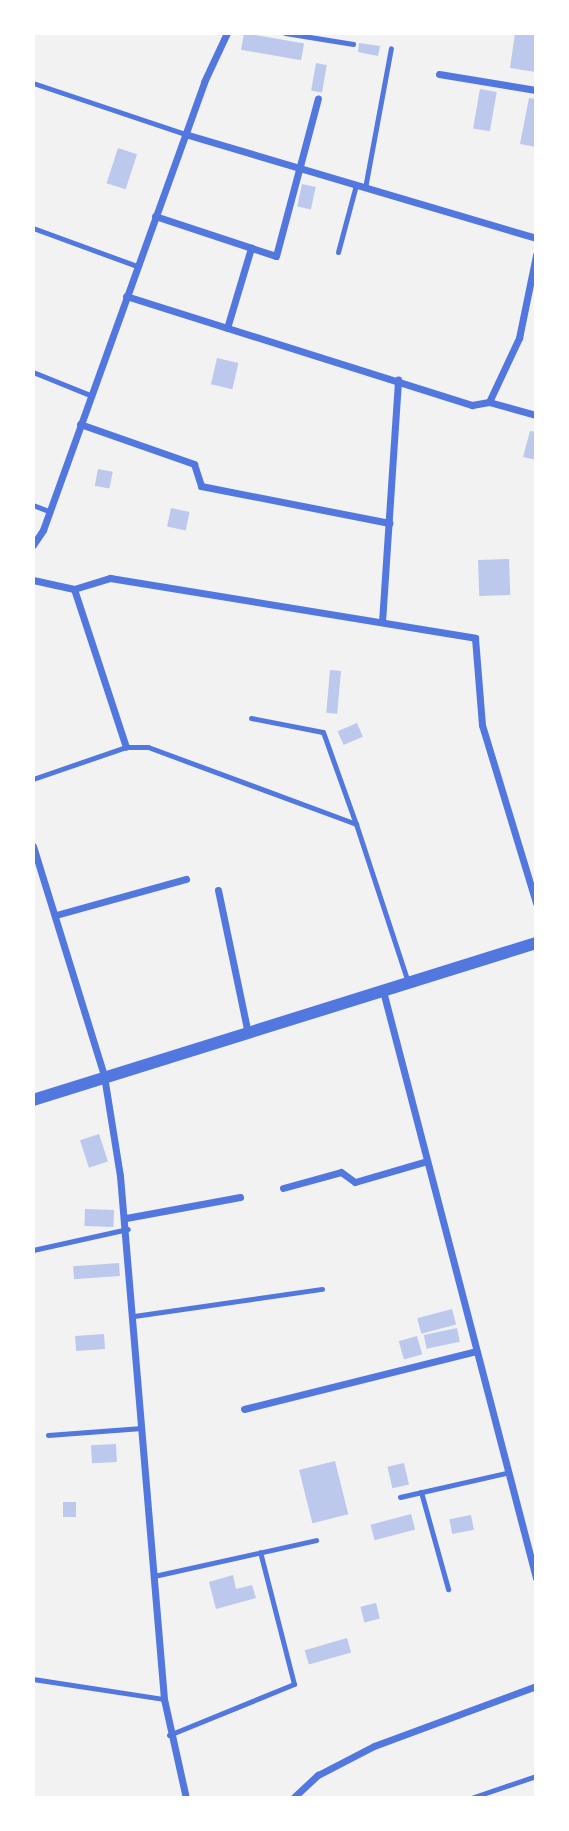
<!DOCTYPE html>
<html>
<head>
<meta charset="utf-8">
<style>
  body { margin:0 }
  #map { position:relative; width:569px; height:1831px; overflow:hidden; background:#f2f2f2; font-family:Inter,sans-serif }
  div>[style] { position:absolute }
  .building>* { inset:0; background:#bdc9ec; transform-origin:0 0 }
  .service>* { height:5px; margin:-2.5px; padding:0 2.5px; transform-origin:2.5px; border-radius:2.5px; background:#5277de }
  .minor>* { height:7px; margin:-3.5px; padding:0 3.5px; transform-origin:3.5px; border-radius:3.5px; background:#5277de }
  .tertiary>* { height:12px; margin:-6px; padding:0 6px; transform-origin:6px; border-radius:6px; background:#5277de }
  span { translate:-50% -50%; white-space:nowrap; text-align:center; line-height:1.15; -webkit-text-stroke:6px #fff; paint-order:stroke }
  .frame { position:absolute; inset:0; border:35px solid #fff; pointer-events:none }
</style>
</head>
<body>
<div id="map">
  <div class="building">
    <i style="left:244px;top:33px;width:61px;height:17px;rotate:10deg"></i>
    <i style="clip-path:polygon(515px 33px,536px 33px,536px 72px,510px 68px)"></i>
    <i style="clip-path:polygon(359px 43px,380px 46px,378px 56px,358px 52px)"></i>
    <i style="left:316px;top:63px;width:11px;height:28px;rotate:10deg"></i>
    <i style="left:480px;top:89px;width:17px;height:40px;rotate:10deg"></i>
    <i style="clip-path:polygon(529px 98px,536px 99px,536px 147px,520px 144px)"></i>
    <i style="left:118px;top:148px;width:20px;height:37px;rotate:18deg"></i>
    <i style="left:302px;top:184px;width:14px;height:23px;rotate:12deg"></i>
    <i style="left:217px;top:358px;width:22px;height:27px;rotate:13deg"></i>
    <i style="clip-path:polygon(530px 431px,536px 432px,536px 460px,523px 457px)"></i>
    <i style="left:98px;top:469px;width:15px;height:17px;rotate:11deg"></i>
    <i style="left:171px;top:508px;width:19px;height:19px;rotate:12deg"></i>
    <i style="left:509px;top:559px;width:36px;height:31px;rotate:88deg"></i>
    <i style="left:330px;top:670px;width:11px;height:43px;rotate:5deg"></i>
    <i style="left:357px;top:723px;width:15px;height:21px;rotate:67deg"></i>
    <i style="left:99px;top:1134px;width:29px;height:20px;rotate:72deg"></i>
    <i style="left:85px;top:1209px;width:29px;height:17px;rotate:2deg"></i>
    <i style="left:119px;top:1263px;width:13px;height:46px;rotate:86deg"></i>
    <i style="left:452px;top:1309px;width:16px;height:36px;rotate:75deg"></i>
    <i style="left:457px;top:1328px;width:14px;height:34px;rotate:78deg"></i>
    <i style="left:104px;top:1334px;width:15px;height:29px;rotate:86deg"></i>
    <i style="left:417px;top:1336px;width:19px;height:19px;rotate:74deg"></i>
    <i style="left:116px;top:1444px;width:18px;height:25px;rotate:87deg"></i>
    <i style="left:335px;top:1461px;width:55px;height:37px;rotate:76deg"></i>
    <i style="left:404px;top:1463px;width:22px;height:17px;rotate:77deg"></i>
    <i style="left:63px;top:1502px;width:13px;height:15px"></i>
    <i style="left:411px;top:1514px;width:16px;height:42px;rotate:75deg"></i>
    <i style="left:471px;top:1515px;width:15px;height:22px;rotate:79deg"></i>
    <i style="clip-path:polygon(233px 1575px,236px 1589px,252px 1585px,256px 1598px,216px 1609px,209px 1582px)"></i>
    <i style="left:376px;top:1603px;width:16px;height:16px;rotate:76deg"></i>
    <i style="left:347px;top:1638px;width:15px;height:44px;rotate:74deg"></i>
  </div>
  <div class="service">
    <i style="left:285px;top:33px;width:69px;rotate:9.2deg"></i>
    <i style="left:33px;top:83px;width:160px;rotate:18.5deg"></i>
    <i style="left:365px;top:188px;width:142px;rotate:-79.5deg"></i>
    <i style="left:33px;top:228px;width:111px;rotate:20.1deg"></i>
    <i style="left:338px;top:252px;width:69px;rotate:-75deg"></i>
    <i style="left:33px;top:372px;width:61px;rotate:22deg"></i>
    <i style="left:33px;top:505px;width:17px;rotate:21deg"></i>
    <i style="left:251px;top:718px;width:73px;rotate:11deg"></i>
    <i style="left:323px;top:732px;width:98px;rotate:70.3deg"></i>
    <i style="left:33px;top:779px;width:98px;rotate:-19deg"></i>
    <i style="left:126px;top:747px;width:22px"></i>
    <i style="left:148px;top:747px;width:222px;rotate:20.3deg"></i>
    <i style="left:356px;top:824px;width:166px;rotate:71.8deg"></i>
    <i style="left:33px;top:1250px;width:97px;rotate:-12.5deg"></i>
    <i style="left:134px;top:1316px;width:190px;rotate:-8.2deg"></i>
    <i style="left:48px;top:1435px;width:94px;rotate:-4.3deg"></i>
    <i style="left:421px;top:1492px;width:101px;rotate:74.4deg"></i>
    <i style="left:400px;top:1497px;width:109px;rotate:-12.8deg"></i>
    <i style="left:154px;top:1576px;width:166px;rotate:-12.5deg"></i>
    <i style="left:33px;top:1679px;width:133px;rotate:8.7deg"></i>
    <i style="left:169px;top:1735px;width:135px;rotate:-22.2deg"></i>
    <i style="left:294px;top:1684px;width:136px;rotate:-104.4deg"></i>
    <i style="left:471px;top:1798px;width:69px;rotate:-18.7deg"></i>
  </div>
  <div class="minor">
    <i style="left:439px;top:74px;width:98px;rotate:9.4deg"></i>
    <i style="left:185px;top:134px;width:366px;rotate:16.5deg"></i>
    <i style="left:155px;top:216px;width:127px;rotate:18.3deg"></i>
    <i style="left:276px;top:256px;width:163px;rotate:-75.1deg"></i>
    <i style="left:126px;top:296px;width:363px;rotate:17.5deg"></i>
    <i style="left:472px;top:405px;width:17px;rotate:-10deg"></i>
    <i style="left:489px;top:402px;width:49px;rotate:15.5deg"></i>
    <i style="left:227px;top:328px;width:84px;rotate:-73.3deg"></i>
    <i style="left:489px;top:402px;width:71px;rotate:-64.9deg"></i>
    <i style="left:519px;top:338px;width:85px;rotate:-78.4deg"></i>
    <i style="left:80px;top:424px;width:121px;rotate:19.3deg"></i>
    <i style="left:194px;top:464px;width:23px;rotate:72deg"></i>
    <i style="left:201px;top:486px;width:192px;rotate:11.1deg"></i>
    <i style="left:33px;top:545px;width:18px;rotate:-56deg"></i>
    <i style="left:43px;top:530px;width:476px;rotate:-70.2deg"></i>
    <i style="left:204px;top:82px;width:54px;rotate:-64.9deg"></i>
    <i style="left:33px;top:580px;width:42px;rotate:12.4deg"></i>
    <i style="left:74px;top:589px;width:38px;rotate:-17deg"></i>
    <i style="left:110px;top:578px;width:370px;rotate:9.3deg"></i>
    <i style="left:475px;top:638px;width:87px;rotate:85.4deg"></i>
    <i style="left:482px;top:725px;width:186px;rotate:73.1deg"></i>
    <i style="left:74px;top:589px;width:166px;rotate:71.8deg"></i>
    <i style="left:382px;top:622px;width:243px;rotate:-86.2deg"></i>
    <i style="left:33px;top:846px;width:241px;rotate:72.8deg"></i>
    <i style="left:104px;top:1076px;width:101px;rotate:80.9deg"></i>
    <i style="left:120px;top:1176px;width:525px;rotate:85.19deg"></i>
    <i style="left:164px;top:1699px;width:101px;rotate:77.5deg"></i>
    <i style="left:218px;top:890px;width:146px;rotate:78.2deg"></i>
    <i style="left:56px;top:915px;width:135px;rotate:-15.5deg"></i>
    <i style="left:383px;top:991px;width:607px;rotate:75.39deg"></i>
    <i style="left:283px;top:1188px;width:60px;rotate:-15.4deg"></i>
    <i style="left:341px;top:1172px;width:17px;rotate:36deg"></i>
    <i style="left:355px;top:1182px;width:72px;rotate:-16.2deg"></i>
    <i style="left:126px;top:1218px;width:116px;rotate:-10.4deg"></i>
    <i style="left:244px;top:1409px;width:239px;rotate:-14deg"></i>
    <i style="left:293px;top:1798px;width:34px;rotate:-43deg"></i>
    <i style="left:318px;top:1775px;width:63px;rotate:-27.4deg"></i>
    <i style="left:374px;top:1746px;width:173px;rotate:-20.3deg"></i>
  </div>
  <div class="tertiary">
    <i style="left:33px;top:1100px;width:527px;rotate:-17.33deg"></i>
  </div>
  <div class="frame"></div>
</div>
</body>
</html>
